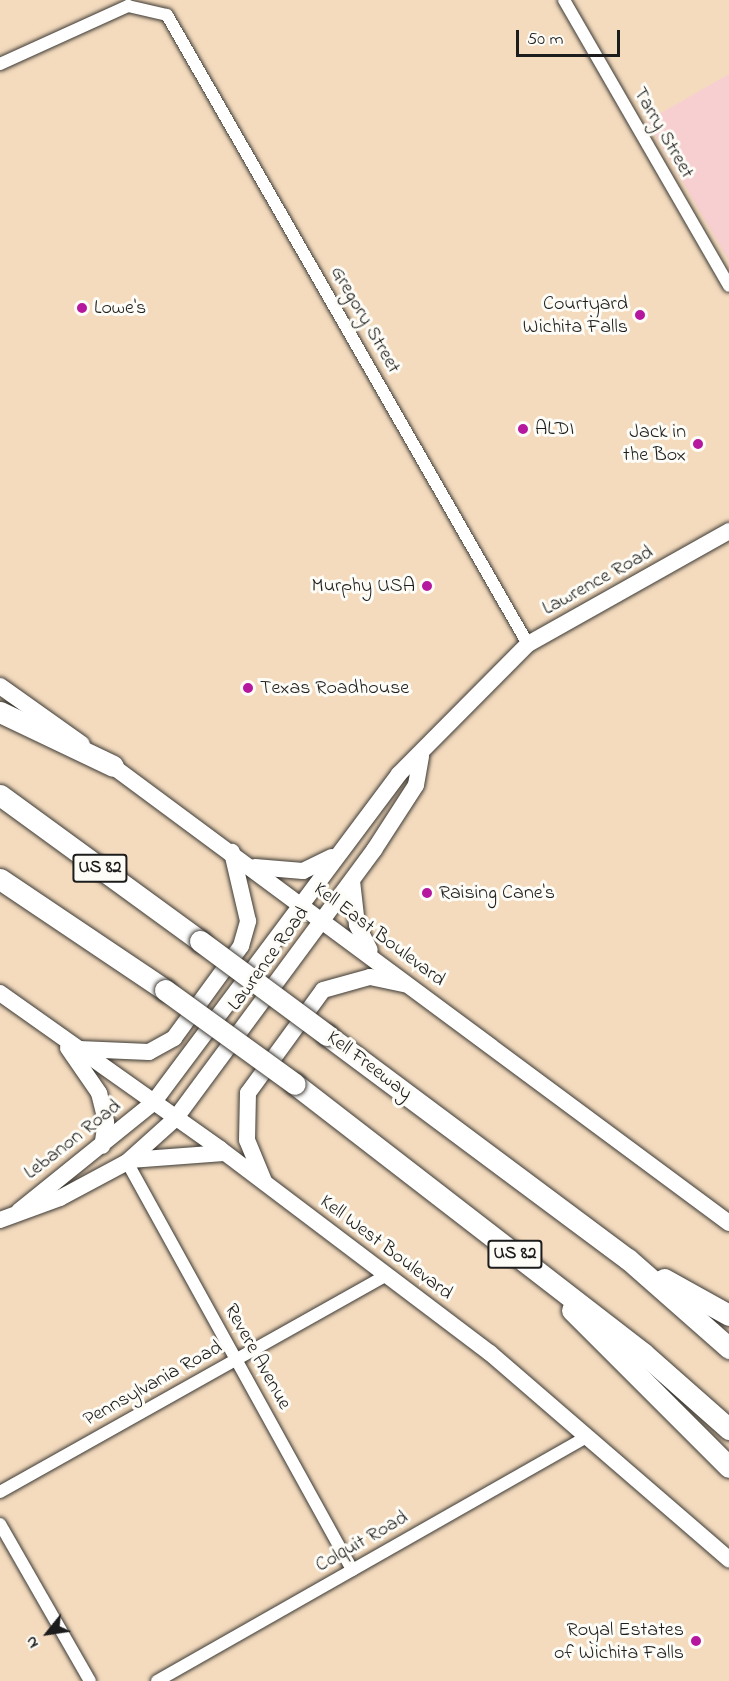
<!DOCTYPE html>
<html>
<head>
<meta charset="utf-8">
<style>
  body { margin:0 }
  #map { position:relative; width:729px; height:1681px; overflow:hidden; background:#f4dbbe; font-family:"Indie Flower",sans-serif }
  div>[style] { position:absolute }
  .built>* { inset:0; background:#f7cfd0 }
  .roads { filter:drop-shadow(0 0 2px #3c3934) drop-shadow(0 0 2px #3c3934) }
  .street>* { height:12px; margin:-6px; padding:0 6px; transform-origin:6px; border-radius:6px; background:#fff }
  .secondary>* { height:16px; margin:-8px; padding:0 8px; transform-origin:8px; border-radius:8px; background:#fff }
  .highway>* { height:21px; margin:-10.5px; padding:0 10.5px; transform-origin:10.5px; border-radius:10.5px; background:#fff }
  .bridges { filter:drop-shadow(0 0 2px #3c3934) drop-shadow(0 0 2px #3c3934) }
  .highway-bridge>* { height:21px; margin:-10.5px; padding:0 10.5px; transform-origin:10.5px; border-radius:10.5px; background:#fff }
  .dots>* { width:16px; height:16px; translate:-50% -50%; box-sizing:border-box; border:3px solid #fdfcf7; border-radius:50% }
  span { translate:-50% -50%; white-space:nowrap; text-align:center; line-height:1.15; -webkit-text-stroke:6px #fdfcf7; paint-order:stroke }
  .shield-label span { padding:2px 4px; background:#fdfcf7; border:2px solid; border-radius:4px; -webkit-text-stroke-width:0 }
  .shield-label { font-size:18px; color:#1c1c1c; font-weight:700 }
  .street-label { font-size:20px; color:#1c1c1c }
  .poi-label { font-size:20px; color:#1c1c1c }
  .right { translate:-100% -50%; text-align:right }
  .left { translate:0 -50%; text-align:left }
  .north { position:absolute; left:18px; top:1603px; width:60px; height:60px; -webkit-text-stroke:4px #fdfcf7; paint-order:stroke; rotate:240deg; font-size:16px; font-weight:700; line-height:24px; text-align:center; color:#1c1c1c }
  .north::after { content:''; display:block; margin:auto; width:21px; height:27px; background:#1c1c1c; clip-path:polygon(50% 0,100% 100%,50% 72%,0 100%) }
  .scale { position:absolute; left:516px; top:30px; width:104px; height:27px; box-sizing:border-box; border:3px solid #1c1c1c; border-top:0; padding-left:8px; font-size:18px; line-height:21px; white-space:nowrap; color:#1c1c1c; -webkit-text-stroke:4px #fdfcf7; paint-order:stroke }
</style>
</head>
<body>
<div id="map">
  <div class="built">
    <i style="clip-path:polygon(729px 74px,729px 261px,647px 121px)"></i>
  </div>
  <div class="roads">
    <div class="street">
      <i style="left:564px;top:0;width:330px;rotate:60deg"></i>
      <i style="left:0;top:64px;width:141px;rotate:-24.4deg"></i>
      <i style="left:128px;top:6px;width:40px;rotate:13deg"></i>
      <i style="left:167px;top:15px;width:725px;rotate:60.15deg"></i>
      <i style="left:127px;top:1162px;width:466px;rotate:61.1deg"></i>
      <i style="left:0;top:1492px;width:443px;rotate:-29.3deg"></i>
      <i style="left:0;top:1524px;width:181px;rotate:60.2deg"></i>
      <i style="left:157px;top:1681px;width:494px;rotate:-29.6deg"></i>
    </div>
    <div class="secondary">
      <i style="left:0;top:686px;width:100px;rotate:35.3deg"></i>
      <i style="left:103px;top:759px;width:779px;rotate:36.55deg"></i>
      <i style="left:255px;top:867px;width:48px;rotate:4.8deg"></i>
      <i style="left:303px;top:871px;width:32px;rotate:-26deg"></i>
      <i style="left:352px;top:881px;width:44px;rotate:83.5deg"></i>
      <i style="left:357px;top:925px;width:28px;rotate:63deg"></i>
      <i style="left:0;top:993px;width:270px;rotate:35.3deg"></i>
      <i style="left:220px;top:1149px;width:338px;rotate:37.1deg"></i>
      <i style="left:490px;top:1353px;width:316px;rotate:40.8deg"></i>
      <i style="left:68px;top:1048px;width:55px;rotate:55.4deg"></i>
      <i style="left:99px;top:1093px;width:30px;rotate:76deg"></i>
      <i style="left:106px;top:1122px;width:24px;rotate:99deg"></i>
      <i style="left:79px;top:1049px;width:70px;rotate:2.5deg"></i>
      <i style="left:149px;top:1052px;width:29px;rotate:-29deg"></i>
      <i style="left:174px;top:1038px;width:114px;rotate:-53.9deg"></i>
      <i style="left:241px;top:946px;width:26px;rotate:-74deg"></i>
      <i style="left:248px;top:921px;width:71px;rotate:-103.1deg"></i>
      <i style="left:130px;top:1160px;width:94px;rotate:-4.3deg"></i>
      <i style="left:264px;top:1181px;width:44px;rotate:-112.5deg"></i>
      <i style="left:247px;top:1140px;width:47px;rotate:-88.8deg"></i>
      <i style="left:248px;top:1093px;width:127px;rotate:-53.9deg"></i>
      <i style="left:323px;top:990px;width:49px;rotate:-15.5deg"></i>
      <i style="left:370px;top:977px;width:35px;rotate:12deg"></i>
      <i style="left:19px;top:1211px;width:172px;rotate:-38.9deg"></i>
      <i style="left:153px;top:1103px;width:411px;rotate:-53.2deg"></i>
      <i style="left:399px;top:774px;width:183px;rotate:-45.2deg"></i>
      <i style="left:528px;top:644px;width:231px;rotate:-29.3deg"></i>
      <i style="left:0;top:1220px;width:64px;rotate:-20.1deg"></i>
      <i style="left:60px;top:1198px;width:76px;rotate:-28.2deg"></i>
      <i style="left:127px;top:1162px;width:64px;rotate:-41.9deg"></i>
      <i style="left:175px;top:1119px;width:335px;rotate:-53.5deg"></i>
      <i style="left:374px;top:850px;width:77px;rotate:-57.1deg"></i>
      <i style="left:416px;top:785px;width:29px;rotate:-80deg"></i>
    </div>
    <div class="highway">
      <i style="left:0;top:712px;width:125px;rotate:25.5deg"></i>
      <i style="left:0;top:795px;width:248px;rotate:36.1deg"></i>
      <i style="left:0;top:879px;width:199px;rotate:33.9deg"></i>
      <i style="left:327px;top:1035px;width:375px;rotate:36.7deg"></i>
      <i style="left:628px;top:1259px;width:135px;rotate:41.4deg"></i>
      <i style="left:295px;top:1084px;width:440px;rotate:37.7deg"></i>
      <i style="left:643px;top:1353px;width:115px;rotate:41.5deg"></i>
      <i style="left:664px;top:1279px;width:74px;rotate:29deg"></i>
      <i style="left:572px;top:1310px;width:222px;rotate:45deg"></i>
    </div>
  </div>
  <div class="bridges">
    <div class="highway-bridge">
      <i style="left:200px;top:941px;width:158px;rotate:36.5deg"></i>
      <i style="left:165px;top:990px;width:160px;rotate:35.9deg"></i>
    </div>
  </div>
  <div class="dots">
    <i style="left:82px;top:308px;background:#b5179e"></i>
    <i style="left:640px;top:315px;background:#b5179e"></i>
    <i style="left:523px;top:429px;background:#b5179e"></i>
    <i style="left:698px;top:444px;background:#b5179e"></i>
    <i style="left:427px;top:586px;background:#b5179e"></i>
    <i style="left:248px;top:688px;background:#b5179e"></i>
    <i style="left:427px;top:893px;background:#b5179e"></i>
    <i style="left:696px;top:1641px;background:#b5179e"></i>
  </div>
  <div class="shield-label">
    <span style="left:100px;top:868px">US 82</span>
    <span style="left:515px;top:1254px">US 82</span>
  </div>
  <div class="street-label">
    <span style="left:663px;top:133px;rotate:60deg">Tarry Street</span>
    <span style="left:365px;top:320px;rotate:60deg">Gregory Street</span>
    <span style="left:598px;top:581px;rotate:-29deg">Lawrence Road</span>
    <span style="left:379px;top:935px;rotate:37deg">Kell East Boulevard</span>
    <span style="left:269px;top:959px;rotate:-54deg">Lawrence Road</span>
    <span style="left:369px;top:1066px;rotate:37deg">Kell Freeway</span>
    <span style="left:73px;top:1140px;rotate:-38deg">Lebanon Road</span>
    <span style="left:386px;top:1248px;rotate:37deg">Kell West Boulevard</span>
    <span style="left:257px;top:1357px;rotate:61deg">Revere Avenue</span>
    <span style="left:153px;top:1384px;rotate:-29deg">Pennsylvania Road</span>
    <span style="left:362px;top:1542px;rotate:-30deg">Colquit Road</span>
  </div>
  <div class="poi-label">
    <span class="right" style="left:628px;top:316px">Courtyard<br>Wichita Falls</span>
    <span class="left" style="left:94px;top:308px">Lowe's</span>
    <span class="left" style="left:535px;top:429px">ALDI</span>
    <span class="right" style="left:686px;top:444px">Jack in<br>the Box</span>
    <span class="right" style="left:415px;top:586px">Murphy USA</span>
    <span class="left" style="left:260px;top:688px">Texas Roadhouse</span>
    <span class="left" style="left:439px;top:893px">Raising Cane's</span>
    <span class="right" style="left:684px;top:1642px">Royal Estates<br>of Wichita Falls</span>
  </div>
  <div class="north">N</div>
  <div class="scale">50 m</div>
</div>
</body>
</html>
